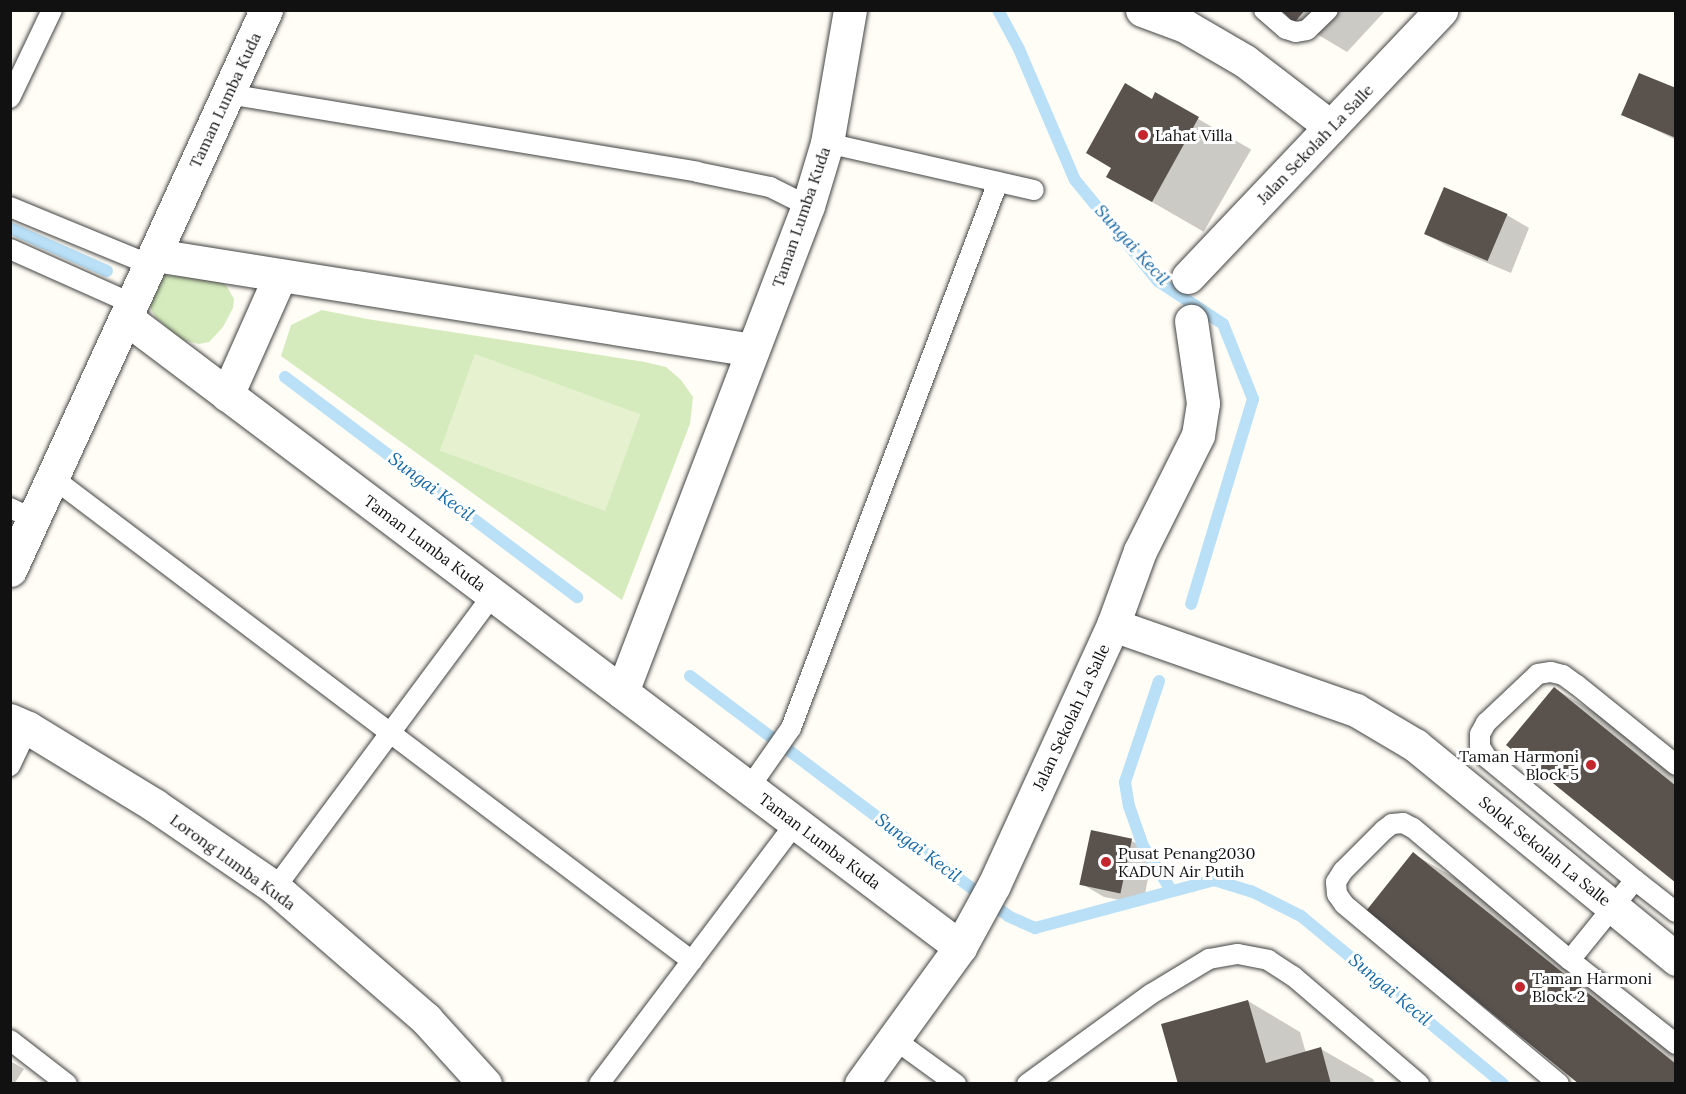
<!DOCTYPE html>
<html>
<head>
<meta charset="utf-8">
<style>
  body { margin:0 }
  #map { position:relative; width:1686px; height:1094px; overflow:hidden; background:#fffdf5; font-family:Lora,serif }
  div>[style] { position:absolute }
  .green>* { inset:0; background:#d5ebbd }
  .pitch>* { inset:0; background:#e6f2cf; transform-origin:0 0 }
  .shadow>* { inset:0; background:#0003; transform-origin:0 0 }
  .stream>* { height:12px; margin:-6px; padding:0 6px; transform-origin:6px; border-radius:6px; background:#b9e0f7 }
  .building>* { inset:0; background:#5a524d; transform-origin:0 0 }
  .roads { filter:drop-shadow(0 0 2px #444) drop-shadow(0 0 2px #444) }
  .lane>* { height:20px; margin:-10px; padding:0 10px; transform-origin:10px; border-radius:10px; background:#fff }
  .street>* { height:33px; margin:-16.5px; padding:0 16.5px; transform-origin:16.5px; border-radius:16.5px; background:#fff }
  .dots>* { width:16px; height:16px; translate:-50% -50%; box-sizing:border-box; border:3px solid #fff; border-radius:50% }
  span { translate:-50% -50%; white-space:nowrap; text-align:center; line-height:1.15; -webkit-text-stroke:6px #fff; paint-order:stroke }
  .street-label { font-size:16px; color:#111 }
  .poi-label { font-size:16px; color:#111 }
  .left { translate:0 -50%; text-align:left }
  .right { translate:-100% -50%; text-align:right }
  .water-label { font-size:18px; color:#1768a6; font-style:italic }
  .frame { position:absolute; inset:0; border:12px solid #111; pointer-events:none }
</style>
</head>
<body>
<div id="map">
  <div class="green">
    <i style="clip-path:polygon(166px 275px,214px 279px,226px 285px,234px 299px,233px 308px,223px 327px,209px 342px,199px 344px,182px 340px,155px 317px,148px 302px,154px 283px)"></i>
    <i style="clip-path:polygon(322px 310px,367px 319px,645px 362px,666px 367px,681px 380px,693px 397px,690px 424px,622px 600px,281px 356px,291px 325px)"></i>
  </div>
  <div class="pitch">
    <i style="left:475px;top:354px;width:176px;height:103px;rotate:20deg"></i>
  </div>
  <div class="shadow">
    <i style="clip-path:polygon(1283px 10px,1386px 10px,1347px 52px,1295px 21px)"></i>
    <i style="clip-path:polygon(1676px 90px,1676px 140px,1623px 114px)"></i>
    <i style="left:1155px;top:94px;width:111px;height:95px;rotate:30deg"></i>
    <i style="clip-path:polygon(1507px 215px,1529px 228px,1511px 273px,1447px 246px,1426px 234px)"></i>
    <i style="clip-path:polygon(1554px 688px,1606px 719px,1676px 775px,1676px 881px)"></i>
    <i style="clip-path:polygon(1092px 832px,1132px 841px,1153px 853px,1143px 904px,1104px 897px,1082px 884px)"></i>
    <i style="clip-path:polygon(1413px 854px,1466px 884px,1676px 1054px,1676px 1084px)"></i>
    <i style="clip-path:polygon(1248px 1001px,1300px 1032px,1306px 1053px,1321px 1049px,1373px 1079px,1375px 1084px,1180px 1084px)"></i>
    <i style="clip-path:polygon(10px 1061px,24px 1069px,14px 1084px,10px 1084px)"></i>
  </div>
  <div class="stream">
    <i style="left:998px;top:10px;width:44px;rotate:61.7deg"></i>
    <i style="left:1019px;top:49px;width:142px;rotate:66.9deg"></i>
    <i style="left:1075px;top:180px;width:131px;rotate:50.6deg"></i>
    <i style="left:1158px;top:281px;width:78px;rotate:33.5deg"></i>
    <i style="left:1223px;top:324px;width:81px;rotate:68.2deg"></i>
    <i style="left:1253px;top:399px;width:214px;rotate:106.8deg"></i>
    <i style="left:10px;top:228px;width:106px;rotate:23.9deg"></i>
    <i style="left:285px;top:377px;width:366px;rotate:37deg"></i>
    <i style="left:690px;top:676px;width:398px;rotate:37deg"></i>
    <i style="left:1008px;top:916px;width:30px;rotate:24deg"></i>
    <i style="left:1035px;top:928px;width:185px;rotate:-15deg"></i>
    <i style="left:1214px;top:880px;width:39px;rotate:17deg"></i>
    <i style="left:1251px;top:891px;width:56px;rotate:26.6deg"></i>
    <i style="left:1301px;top:916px;width:263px;rotate:39.7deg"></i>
    <i style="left:1159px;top:681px;width:107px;rotate:108.6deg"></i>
    <i style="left:1125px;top:782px;width:24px;rotate:81deg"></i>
    <i style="left:1129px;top:806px;width:42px;rotate:70.7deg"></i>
    <i style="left:1143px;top:846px;width:52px;rotate:57.5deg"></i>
  </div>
  <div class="building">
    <i style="clip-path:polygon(1281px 10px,1305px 10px,1294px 23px)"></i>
    <i style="clip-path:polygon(1639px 73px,1676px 88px,1676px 138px,1621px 115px)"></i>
    <i style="clip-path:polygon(1125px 83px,1152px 99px,1155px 92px,1199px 117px,1152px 202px,1106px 177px,1111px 168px,1086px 153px)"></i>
    <i style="left:1444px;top:187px;width:69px;height:51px;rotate:23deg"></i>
    <i style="clip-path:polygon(1554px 687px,1676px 786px,1676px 883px,1506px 745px)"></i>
    <i style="left:1091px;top:830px;width:42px;height:56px;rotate:12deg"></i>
    <i style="clip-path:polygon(1413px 852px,1676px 1064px,1676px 1084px,1579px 1084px,1366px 911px)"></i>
    <i style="clip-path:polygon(1248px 1000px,1266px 1063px,1321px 1047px,1331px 1084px,1178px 1084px,1161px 1024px)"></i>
  </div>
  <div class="roads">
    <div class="lane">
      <i style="left:1264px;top:10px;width:29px;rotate:41deg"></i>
      <i style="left:1286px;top:29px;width:10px;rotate:17deg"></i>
      <i style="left:1296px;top:32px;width:11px;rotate:-10deg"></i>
      <i style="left:1307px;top:30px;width:29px;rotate:-44deg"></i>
      <i style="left:228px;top:94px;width:475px;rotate:9.4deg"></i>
      <i style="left:697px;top:172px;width:75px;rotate:11.6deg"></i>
      <i style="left:770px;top:187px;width:42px;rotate:26.6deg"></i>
      <i style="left:10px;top:98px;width:98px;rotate:-64.5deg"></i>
      <i style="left:827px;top:143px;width:212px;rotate:12.8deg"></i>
      <i style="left:10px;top:207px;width:152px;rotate:22.4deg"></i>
      <i style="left:10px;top:249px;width:135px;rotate:24.1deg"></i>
      <i style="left:53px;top:478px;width:801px;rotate:37.08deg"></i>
      <i style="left:10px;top:508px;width:26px;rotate:25deg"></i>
      <i style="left:10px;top:766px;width:42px;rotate:-64.7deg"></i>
      <i style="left:749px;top:788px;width:73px;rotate:-55deg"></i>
      <i style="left:791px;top:728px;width:584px;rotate:-69.24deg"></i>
      <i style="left:1635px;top:880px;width:52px;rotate:38deg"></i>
      <i style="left:275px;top:888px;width:366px;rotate:-53.4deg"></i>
      <i style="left:1570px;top:960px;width:135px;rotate:38.4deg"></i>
      <i style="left:894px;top:1039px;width:77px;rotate:36deg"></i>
      <i style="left:10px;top:1040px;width:72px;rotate:37.7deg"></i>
      <i style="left:599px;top:1084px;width:327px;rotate:-53deg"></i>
      <i style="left:1027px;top:1084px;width:153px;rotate:-36deg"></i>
      <i style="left:1151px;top:994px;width:68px;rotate:-31.1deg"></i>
      <i style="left:1209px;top:959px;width:29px;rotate:-10deg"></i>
      <i style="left:1238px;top:954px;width:31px;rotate:11deg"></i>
      <i style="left:1268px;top:960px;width:30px;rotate:33deg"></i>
      <i style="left:1293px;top:976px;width:166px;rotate:40.6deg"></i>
      <i style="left:1559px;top:1084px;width:280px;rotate:-140.1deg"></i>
      <i style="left:1344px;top:904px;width:12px;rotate:-125deg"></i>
      <i style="left:1337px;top:894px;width:12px;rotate:-95deg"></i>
      <i style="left:1336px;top:882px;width:13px;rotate:-58deg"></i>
      <i style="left:1343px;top:871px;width:58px;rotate:-45deg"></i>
      <i style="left:1384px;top:830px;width:10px;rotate:-37deg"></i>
      <i style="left:1392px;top:824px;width:11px;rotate:-5deg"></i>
      <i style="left:1403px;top:823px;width:11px;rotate:27deg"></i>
      <i style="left:1413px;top:828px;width:205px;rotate:40.1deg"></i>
      <i style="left:1570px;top:960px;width:103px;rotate:-50.9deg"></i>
      <i style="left:1635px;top:880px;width:192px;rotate:-140.5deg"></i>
      <i style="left:1487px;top:758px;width:13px;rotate:-122deg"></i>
      <i style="left:1480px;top:747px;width:13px;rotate:-90deg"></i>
      <i style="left:1480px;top:734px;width:13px;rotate:-61deg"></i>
      <i style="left:1486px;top:723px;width:71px;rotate:-43.3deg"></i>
      <i style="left:1538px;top:674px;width:13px;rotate:-9deg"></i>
      <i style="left:1551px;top:672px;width:12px;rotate:14deg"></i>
      <i style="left:1563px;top:675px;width:17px;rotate:36deg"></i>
      <i style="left:1577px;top:685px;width:127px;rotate:38.9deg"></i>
    </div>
    <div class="street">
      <i style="left:1142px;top:10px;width:46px;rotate:20.4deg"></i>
      <i style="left:1185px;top:26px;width:69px;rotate:30.3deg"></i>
      <i style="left:1245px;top:61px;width:108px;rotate:37.5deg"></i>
      <i style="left:155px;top:255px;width:605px;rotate:9.04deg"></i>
      <i style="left:1188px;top:277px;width:368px;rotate:-46.5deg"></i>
      <i style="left:126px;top:318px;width:1045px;rotate:37.02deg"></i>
      <i style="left:227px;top:395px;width:130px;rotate:-66deg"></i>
      <i style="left:10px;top:570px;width:616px;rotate:-65.43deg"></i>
      <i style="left:1113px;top:625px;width:257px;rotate:19.3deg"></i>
      <i style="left:1356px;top:710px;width:69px;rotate:30.7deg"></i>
      <i style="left:1415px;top:745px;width:338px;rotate:39.3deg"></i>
      <i style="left:622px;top:692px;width:520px;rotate:-69.06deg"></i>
      <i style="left:808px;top:206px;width:66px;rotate:-73.2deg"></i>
      <i style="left:827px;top:143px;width:135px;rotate:-80.2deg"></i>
      <i style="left:10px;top:720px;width:20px;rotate:24deg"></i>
      <i style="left:28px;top:728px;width:148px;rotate:31.4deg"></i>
      <i style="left:154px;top:805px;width:147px;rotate:34.4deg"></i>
      <i style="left:275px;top:888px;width:200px;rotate:40.9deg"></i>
      <i style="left:426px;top:1019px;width:88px;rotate:47.8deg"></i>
      <i style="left:861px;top:1084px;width:169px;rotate:-54.1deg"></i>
      <i style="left:960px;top:947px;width:71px;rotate:-61.3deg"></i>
      <i style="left:994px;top:885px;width:286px;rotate:-65.4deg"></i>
      <i style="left:1113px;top:625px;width:79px;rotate:-70deg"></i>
      <i style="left:1140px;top:551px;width:130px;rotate:-63.4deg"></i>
      <i style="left:1198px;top:435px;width:32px;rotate:-81deg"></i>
      <i style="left:1203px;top:403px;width:83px;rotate:-98.3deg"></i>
    </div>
  </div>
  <div class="dots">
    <i style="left:1143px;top:135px;background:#c4262e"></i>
    <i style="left:1591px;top:765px;background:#c4262e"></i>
    <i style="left:1106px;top:862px;background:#c4262e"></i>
    <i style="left:1520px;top:987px;background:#c4262e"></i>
  </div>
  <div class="street-label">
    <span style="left:225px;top:100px;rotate:-65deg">Taman Lumba Kuda</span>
    <span style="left:1315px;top:144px;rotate:-46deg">Jalan Sekolah La Salle</span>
    <span style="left:801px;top:217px;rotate:-71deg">Taman Lumba Kuda</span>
    <span style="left:425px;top:543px;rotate:37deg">Taman Lumba Kuda</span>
    <span style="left:1071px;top:717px;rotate:-65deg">Jalan Sekolah La Salle</span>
    <span style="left:820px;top:841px;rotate:37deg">Taman Lumba Kuda</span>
    <span style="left:1545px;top:851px;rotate:39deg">Solok Sekolah La Salle</span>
    <span style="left:233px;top:862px;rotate:36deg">Lorong Lumba Kuda</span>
  </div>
  <div class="poi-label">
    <span class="left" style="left:1155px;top:135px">Lahat Villa</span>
    <span class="right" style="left:1579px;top:765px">Taman Harmoni<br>Block 5</span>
    <span class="left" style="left:1118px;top:862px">Pusat Penang2030<br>KADUN Air Putih</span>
    <span class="left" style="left:1532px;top:987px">Taman Harmoni<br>Block 2</span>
  </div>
  <div class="water-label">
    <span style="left:1132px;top:245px;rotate:48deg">Sungai Kecil</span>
    <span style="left:431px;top:487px;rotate:37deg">Sungai Kecil</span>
    <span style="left:918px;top:848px;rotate:37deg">Sungai Kecil</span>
    <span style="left:1390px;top:990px;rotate:40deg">Sungai Kecil</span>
  </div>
  <div class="frame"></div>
</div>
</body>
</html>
